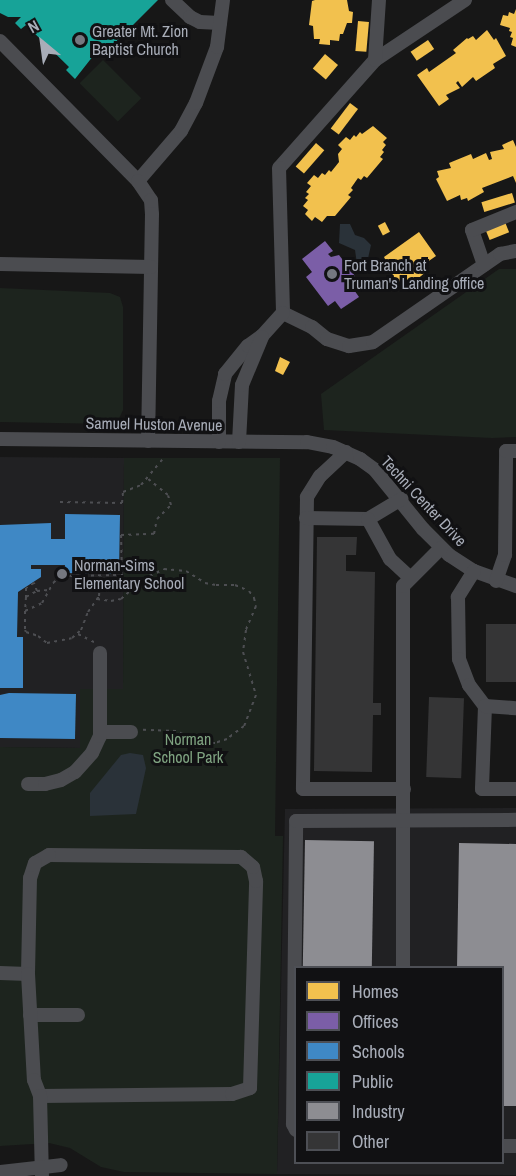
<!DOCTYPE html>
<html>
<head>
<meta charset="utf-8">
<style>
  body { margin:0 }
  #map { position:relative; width:516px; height:1176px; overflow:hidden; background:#171717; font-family:"Archivo Narrow",sans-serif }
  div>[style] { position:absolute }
  .built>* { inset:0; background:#212123 }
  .green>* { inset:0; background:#1d241e; transform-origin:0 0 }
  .water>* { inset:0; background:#2a3239 }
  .homes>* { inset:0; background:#f2c14e; transform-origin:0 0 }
  .offices>* { inset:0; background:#7b5ea7 }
  .schools>* { inset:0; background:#3f88c5 }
  .public>* { inset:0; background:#17a398 }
  .industry>* { inset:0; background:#8d8d92; transform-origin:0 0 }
  .building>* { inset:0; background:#353536; transform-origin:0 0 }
  .path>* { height:2px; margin-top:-1px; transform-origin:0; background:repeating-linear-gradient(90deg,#4d4e52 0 3px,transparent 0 7.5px) }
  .minor>* { height:14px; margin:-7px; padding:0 7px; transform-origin:7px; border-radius:7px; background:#4b4c50 }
  .dots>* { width:16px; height:16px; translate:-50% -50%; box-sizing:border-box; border:3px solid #111113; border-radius:50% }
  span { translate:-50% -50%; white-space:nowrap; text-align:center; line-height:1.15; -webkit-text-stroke:6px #111113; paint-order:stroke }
  .poi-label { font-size:16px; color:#a8adb8 }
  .left { translate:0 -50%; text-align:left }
  .street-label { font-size:16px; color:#a8adb8 }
  .park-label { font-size:16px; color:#7fa381 }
  .legend { position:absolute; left:294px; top:966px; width:210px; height:198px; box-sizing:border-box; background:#111113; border:2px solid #4d4f55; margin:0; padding:8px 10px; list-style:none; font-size:18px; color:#a8adb8 }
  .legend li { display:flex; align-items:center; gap:12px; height:30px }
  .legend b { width:30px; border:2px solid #4d4f55 }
  .north { position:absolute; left:12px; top:12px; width:60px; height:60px; -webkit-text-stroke:4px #111113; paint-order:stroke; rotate:331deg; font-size:16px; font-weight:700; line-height:24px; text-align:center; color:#a8adb8 }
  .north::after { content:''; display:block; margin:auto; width:21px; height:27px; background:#a8adb8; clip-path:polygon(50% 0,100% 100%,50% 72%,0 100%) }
</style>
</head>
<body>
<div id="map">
  <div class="built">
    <i style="clip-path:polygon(0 457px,124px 458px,123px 689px,80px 748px,0 747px)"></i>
    <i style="clip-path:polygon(evenodd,516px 808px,516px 1175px,277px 1174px,285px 809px,516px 808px,296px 968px,502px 968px,502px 1162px,296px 1162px,296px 968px)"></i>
  </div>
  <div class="green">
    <i style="left:103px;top:60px;width:54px;height:33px;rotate:45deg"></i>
    <i style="clip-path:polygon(499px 269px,516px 269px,516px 437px,492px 438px,324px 430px,321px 394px)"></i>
    <i style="clip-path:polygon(0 288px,110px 293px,120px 297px,123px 307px,123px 410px,118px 421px,110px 424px,0 422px)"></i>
    <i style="clip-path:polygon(124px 458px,280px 458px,275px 836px,283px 836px,277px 1174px,124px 1172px,101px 1167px,70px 1148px,49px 1143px,0 1146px,0 747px,80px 748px,80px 689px,123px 689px)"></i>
  </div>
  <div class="water">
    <i style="clip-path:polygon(340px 224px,350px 224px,355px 235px,364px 238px,371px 245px,367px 263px,357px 264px,355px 250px,339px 243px)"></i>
    <i style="clip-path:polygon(130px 753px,143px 755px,146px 768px,136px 814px,90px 816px,90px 793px,121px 755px)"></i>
  </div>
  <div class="homes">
    <i style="clip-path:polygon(315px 0,347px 0,349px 11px,353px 12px,352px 23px,347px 23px,343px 34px,340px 34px,339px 41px,330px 40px,330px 45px,319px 44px,320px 39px,314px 39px,313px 26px,309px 25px,312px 1px)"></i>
    <i style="clip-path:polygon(516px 9px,516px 47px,511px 45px,513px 38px,510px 37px,512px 32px,509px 31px,510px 28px,500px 25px,503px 15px,508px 16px,509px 12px,514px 14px)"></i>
    <i style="left:358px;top:21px;width:11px;height:30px;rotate:5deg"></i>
    <i style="clip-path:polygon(487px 30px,494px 40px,496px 38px,506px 56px,493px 64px,495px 68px,476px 81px,473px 77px,462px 87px,458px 81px,456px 83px,460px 88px,446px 95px,449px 99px,439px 106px,417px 75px,427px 68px,429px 72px,456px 53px,453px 50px,467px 38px,468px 39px,473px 36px,476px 40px)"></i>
    <i style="left:428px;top:40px;width:11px;height:21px;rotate:56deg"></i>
    <i style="left:325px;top:54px;width:17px;height:19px;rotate:40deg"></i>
    <i style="left:350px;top:103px;width:10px;height:32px;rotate:37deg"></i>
    <i style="clip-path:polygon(373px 126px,387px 138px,383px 142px,386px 145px,382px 150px,384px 152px,380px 157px,383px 159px,367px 178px,364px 176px,361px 180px,358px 178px,351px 188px,353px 190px,348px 195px,351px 197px,335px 216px,327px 216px,322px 222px,315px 217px,312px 221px,305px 214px,308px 210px,303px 206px,308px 200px,305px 198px,309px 194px,306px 192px,311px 186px,307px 183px,314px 175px,318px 178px,322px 173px,325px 175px,329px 170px,331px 172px,339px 162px,338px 154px,342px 149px,338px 145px,346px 137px,350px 140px,354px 135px,356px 137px,360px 132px,362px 134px)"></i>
    <i style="clip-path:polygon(513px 140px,516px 147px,516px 183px,513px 176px,482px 188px,484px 192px,468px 201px,467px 198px,461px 200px,460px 195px,447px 201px,436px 179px,439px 177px,437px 171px,451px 168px,449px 163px,471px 154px,473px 159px,486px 153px,489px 160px,492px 159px,490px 152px,504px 149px,502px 145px)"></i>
    <i style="left:316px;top:143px;width:11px;height:31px;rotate:41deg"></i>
    <i style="left:512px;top:193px;width:10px;height:32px;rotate:73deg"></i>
    <i style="left:385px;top:222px;width:11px;height:8px;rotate:63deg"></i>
    <i style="left:505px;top:222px;width:11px;height:21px;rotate:68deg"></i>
    <i style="clip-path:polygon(419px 232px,436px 256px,423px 265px,427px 271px,415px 281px,412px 277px,399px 287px,384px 257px)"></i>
    <i style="clip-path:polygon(280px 357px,290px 362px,283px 375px,275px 371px)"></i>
  </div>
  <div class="offices">
    <i style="clip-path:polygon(325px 241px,333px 251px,328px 254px,331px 257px,339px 255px,355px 276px,345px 286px,348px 290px,352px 287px,359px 297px,341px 309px,335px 301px,328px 306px,306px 277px,312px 272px,302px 259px)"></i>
  </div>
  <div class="schools">
    <i style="clip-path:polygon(65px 514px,120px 515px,119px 574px,64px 573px,65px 565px,31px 565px,31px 569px,41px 569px,41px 577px,18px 592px,17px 637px,23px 637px,23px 688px,0 688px,0 525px,51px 523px,51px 539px,65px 539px)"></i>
    <i style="clip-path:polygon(9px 693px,76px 694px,75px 739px,0 738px,0 695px)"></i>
  </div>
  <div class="public">
    <i style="clip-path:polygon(0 0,158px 0,102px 56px,97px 51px,75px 79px,66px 70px,69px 67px,26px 25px,21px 29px,15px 23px,21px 17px,8px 17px,0 13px)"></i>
  </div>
  <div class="industry">
    <i style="left:305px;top:840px;width:69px;height:128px;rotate:1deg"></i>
    <i style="clip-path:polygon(459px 843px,516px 844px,516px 1106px,502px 1106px,502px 968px,457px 968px)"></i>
  </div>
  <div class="building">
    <i style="clip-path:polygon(317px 537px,357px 537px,356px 555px,346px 555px,346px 571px,375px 572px,373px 703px,381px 703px,381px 715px,373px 715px,372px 772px,314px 771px)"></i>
    <i style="left:486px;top:624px;width:30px;height:58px"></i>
    <i style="left:429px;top:697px;width:35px;height:80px;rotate:2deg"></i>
  </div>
  <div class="path">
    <i style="left:60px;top:502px;width:62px;rotate:0.9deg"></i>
    <i style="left:122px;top:503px;width:11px;rotate:-85deg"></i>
    <i style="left:123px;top:492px;width:19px;rotate:-21deg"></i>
    <i style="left:141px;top:485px;width:33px;rotate:-50deg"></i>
    <i style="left:37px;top:591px;width:12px;rotate:-5deg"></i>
    <i style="left:26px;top:597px;width:13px;rotate:-29deg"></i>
    <i style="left:37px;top:591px;width:9px;rotate:-111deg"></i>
    <i style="left:34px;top:583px;width:9px;rotate:148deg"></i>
    <i style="left:26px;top:588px;width:9px;rotate:90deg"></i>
    <i style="left:26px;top:597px;width:14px;rotate:94deg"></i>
    <i style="left:25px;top:611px;width:19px;rotate:90deg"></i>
    <i style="left:25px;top:630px;width:2px;rotate:63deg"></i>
    <i style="left:26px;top:632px;width:13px;rotate:18deg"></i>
    <i style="left:38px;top:636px;width:11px;rotate:38deg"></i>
    <i style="left:47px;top:643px;width:25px;rotate:-11deg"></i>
    <i style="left:72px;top:638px;width:12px;rotate:-42deg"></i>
    <i style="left:81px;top:630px;width:19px;rotate:-69deg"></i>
    <i style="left:88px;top:612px;width:19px;rotate:-55deg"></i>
    <i style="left:99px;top:596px;width:21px;rotate:-87deg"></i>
    <i style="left:97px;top:599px;width:14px;rotate:8deg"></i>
    <i style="left:111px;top:601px;width:10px;rotate:-11deg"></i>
    <i style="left:121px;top:599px;width:30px;rotate:-42deg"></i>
    <i style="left:143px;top:579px;width:23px;rotate:-25deg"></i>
    <i style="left:164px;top:569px;width:22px;rotate:5deg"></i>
    <i style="left:186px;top:571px;width:22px;rotate:32deg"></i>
    <i style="left:205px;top:583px;width:11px;rotate:10deg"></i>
    <i style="left:216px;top:585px;width:19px"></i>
    <i style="left:235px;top:585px;width:15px;rotate:23deg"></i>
    <i style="left:249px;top:591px;width:9px;rotate:54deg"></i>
    <i style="left:254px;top:598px;width:8px;rotate:76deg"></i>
    <i style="left:256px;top:606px;width:26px;rotate:113deg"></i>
    <i style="left:246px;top:630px;width:22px;rotate:98deg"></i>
    <i style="left:243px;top:652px;width:45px;rotate:73.2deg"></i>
    <i style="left:256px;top:695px;width:33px;rotate:111deg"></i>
    <i style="left:244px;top:726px;width:21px;rotate:143deg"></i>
    <i style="left:227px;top:739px;width:13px;rotate:162deg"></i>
    <i style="left:215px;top:743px;width:12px;rotate:180deg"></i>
    <i style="left:203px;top:743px;width:30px;rotate:-156deg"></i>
    <i style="left:176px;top:731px;width:33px;rotate:-178deg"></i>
    <i style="left:25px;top:611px;width:19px;rotate:-25deg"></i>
    <i style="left:42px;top:603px;width:23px;rotate:-61deg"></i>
    <i style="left:53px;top:583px;width:11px;rotate:-41deg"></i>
    <i style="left:61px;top:576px;width:61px;rotate:-0.9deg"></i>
    <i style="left:122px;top:575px;width:40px;rotate:-91.4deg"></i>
    <i style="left:121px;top:535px;width:33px;rotate:-2deg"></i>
    <i style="left:154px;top:534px;width:15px;rotate:-79deg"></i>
    <i style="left:157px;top:519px;width:20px;rotate:-45deg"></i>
    <i style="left:171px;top:505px;width:10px;rotate:-107deg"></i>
    <i style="left:168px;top:495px;width:26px;rotate:-141deg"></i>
    <i style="left:78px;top:634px;width:18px;rotate:27deg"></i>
  </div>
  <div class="minor">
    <i style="left:172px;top:0;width:25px;rotate:43deg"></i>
    <i style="left:190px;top:17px;width:11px;rotate:27deg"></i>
    <i style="left:200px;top:22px;width:20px;rotate:3deg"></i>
    <i style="left:465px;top:0;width:108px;rotate:146.3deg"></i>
    <i style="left:375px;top:60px;width:144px;rotate:131.6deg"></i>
    <i style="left:279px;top:168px;width:145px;rotate:88.4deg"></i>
    <i style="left:283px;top:313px;width:32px;rotate:26deg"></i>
    <i style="left:312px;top:327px;width:19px;rotate:39deg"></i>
    <i style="left:327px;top:339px;width:23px;rotate:18deg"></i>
    <i style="left:349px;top:346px;width:24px;rotate:-9deg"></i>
    <i style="left:373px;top:342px;width:155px;rotate:-34.7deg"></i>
    <i style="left:500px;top:254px;width:16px;rotate:-11deg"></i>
    <i style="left:0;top:41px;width:197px;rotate:45.4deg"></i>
    <i style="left:138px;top:181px;width:66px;rotate:-49.3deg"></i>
    <i style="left:181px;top:131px;width:32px;rotate:-62deg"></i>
    <i style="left:196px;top:103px;width:60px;rotate:-69.4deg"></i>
    <i style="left:217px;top:47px;width:47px;rotate:-82.7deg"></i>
    <i style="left:375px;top:60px;width:60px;rotate:-86.2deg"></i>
    <i style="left:138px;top:181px;width:23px;rotate:56deg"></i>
    <i style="left:151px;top:200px;width:14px;rotate:86deg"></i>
    <i style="left:152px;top:214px;width:227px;rotate:91deg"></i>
    <i style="left:0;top:264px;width:151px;rotate:1.1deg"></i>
    <i style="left:484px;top:265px;width:37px;rotate:-109deg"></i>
    <i style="left:472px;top:230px;width:48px;rotate:-22.2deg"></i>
    <i style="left:0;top:439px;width:307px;rotate:0.6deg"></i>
    <i style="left:307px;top:442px;width:26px;rotate:11deg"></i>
    <i style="left:333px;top:447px;width:30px;rotate:24deg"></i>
    <i style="left:360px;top:459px;width:19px;rotate:36deg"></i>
    <i style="left:375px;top:470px;width:76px;rotate:50.9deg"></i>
    <i style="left:423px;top:529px;width:37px;rotate:45deg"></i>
    <i style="left:449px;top:555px;width:30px;rotate:33deg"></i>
    <i style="left:474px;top:571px;width:45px;rotate:19.7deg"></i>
    <i style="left:219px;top:442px;width:41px;rotate:-90deg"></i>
    <i style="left:219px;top:401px;width:28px;rotate:-77deg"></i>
    <i style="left:225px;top:374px;width:36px;rotate:-51deg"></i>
    <i style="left:248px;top:346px;width:17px;rotate:-36deg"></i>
    <i style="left:262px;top:336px;width:31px;rotate:-48deg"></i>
    <i style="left:239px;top:442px;width:57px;rotate:-87deg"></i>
    <i style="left:242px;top:385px;width:52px;rotate:-67.4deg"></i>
    <i style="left:346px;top:452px;width:35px;rotate:137deg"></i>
    <i style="left:320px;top:476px;width:25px;rotate:122deg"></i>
    <i style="left:307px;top:497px;width:292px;rotate:90.8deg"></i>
    <i style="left:303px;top:789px;width:101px"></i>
    <i style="left:306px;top:518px;width:62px;rotate:0.9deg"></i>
    <i style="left:368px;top:519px;width:39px;rotate:-31deg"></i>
    <i style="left:368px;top:519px;width:46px;rotate:61.2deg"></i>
    <i style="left:390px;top:559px;width:26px;rotate:43deg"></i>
    <i style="left:474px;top:571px;width:31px;rotate:122deg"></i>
    <i style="left:458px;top:597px;width:62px;rotate:89.1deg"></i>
    <i style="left:459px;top:659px;width:28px;rotate:69deg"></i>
    <i style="left:469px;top:685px;width:26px;rotate:53deg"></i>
    <i style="left:485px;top:706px;width:83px;rotate:92.1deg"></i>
    <i style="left:482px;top:789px;width:34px"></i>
    <i style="left:496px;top:581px;width:28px;rotate:-71deg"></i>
    <i style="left:505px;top:555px;width:104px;rotate:-89.4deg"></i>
    <i style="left:506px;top:451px;width:10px"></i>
    <i style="left:485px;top:706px;width:31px;rotate:4deg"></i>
    <i style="left:100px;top:732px;width:31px"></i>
    <i style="left:28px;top:784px;width:17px"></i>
    <i style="left:45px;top:784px;width:16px;rotate:-14deg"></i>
    <i style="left:61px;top:780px;width:16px;rotate:-30deg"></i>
    <i style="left:75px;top:772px;width:25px;rotate:-48deg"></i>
    <i style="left:92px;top:753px;width:19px;rotate:-65deg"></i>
    <i style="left:100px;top:736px;width:83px;rotate:-90deg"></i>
    <i style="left:403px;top:968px;width:382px;rotate:-90deg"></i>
    <i style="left:403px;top:586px;width:54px;rotate:-45deg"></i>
    <i style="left:0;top:973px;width:28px;rotate:2deg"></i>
    <i style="left:30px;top:1015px;width:48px"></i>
    <i style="left:40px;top:1096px;width:192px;rotate:-0.6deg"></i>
    <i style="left:232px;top:1094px;width:19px;rotate:-18deg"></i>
    <i style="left:250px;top:1088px;width:207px;rotate:-88.3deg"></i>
    <i style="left:256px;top:881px;width:14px;rotate:-102deg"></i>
    <i style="left:253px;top:867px;width:16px;rotate:-140deg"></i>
    <i style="left:241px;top:857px;width:192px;rotate:-179.4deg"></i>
    <i style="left:49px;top:855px;width:16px;rotate:150deg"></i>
    <i style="left:35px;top:863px;width:16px;rotate:108deg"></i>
    <i style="left:30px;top:878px;width:96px;rotate:91.2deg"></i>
    <i style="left:28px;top:974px;width:106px;rotate:86.8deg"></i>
    <i style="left:34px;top:1080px;width:17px;rotate:69deg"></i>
    <i style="left:40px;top:1096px;width:80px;rotate:88.6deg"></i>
    <i style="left:296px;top:1130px;width:7px;rotate:-117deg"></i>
    <i style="left:293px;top:1124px;width:303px;rotate:-89.4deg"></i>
    <i style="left:296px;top:821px;width:220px;rotate:-0.3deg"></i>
    <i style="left:502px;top:1146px;width:14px"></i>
    <i style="left:0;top:1172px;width:61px;rotate:-6.5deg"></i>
  </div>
  <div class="dots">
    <i style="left:80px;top:40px;background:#757880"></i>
    <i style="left:332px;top:274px;background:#757880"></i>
    <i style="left:62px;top:574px;background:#757880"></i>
  </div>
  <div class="poi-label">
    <span class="left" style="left:92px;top:40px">Greater Mt. Zion<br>Baptist Church</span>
    <span class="left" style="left:344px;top:274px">Fort Branch at<br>Truman's Landing office</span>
    <span class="left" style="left:74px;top:574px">Norman-Sims<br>Elementary School</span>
  </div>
  <div class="street-label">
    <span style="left:154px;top:424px;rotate:1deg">Samuel Huston Avenue</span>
    <span style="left:424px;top:501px;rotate:47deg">Techni Center Drive</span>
  </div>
  <div class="park-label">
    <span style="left:188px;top:748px">Norman<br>School Park</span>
  </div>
  <ul class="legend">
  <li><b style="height:16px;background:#f2c14e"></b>Homes</li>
  <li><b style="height:16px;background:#7b5ea7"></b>Offices</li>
  <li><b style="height:16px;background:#3f88c5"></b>Schools</li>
  <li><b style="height:16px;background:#17a398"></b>Public</li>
  <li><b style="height:16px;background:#8d8d92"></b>Industry</li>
  <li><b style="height:16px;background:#353536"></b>Other</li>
  </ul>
  <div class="north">N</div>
</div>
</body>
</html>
